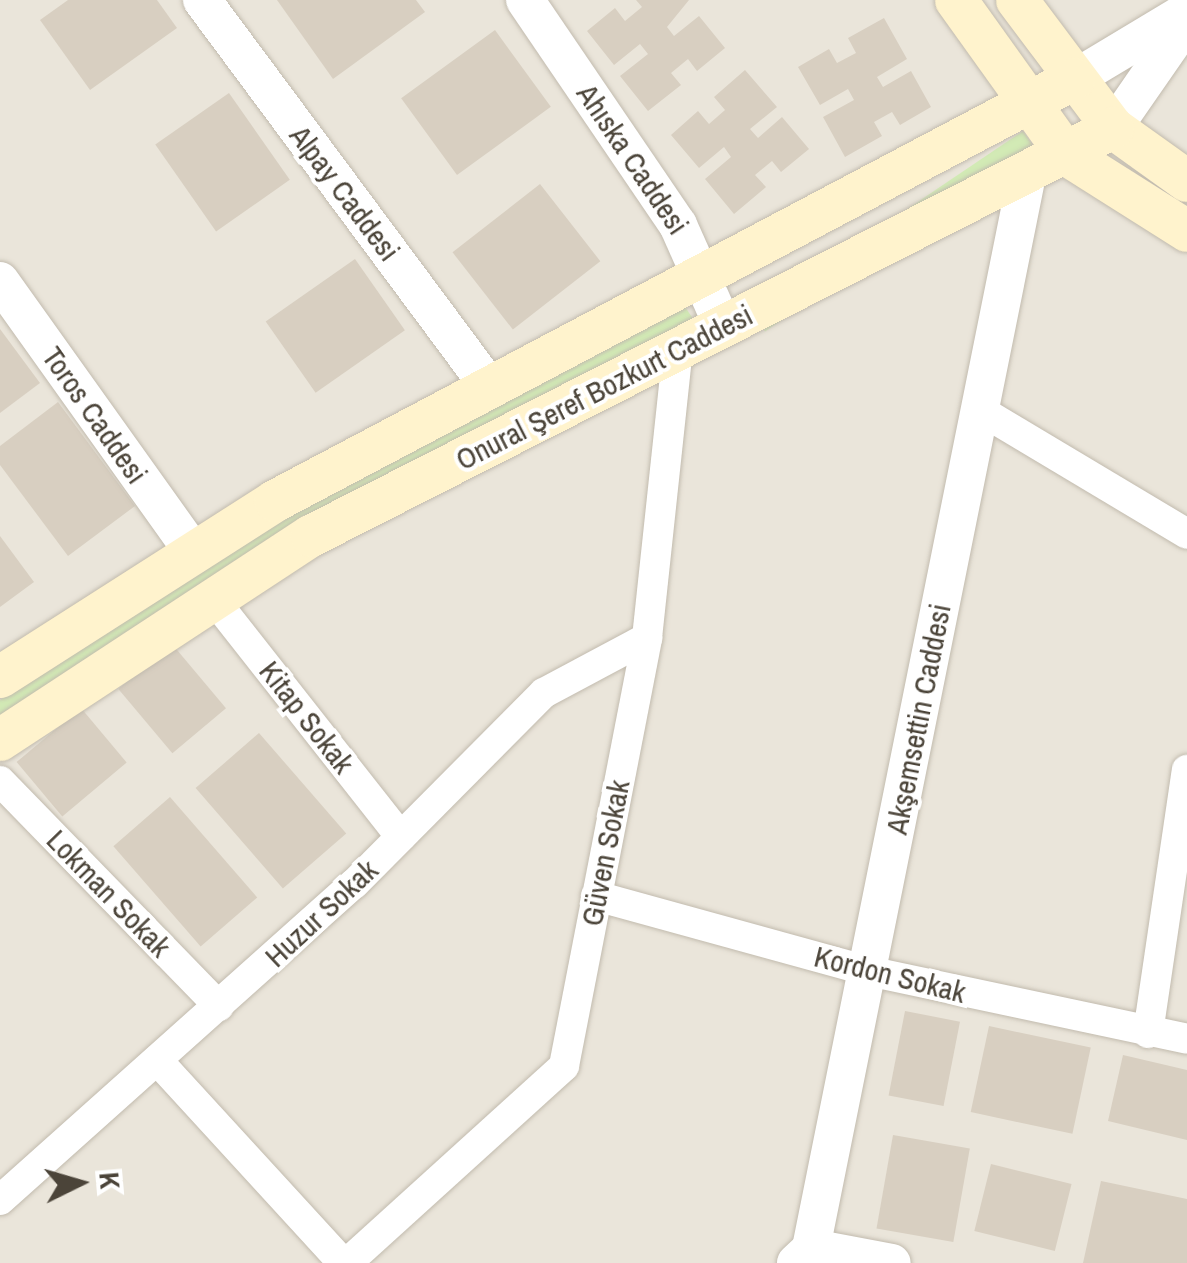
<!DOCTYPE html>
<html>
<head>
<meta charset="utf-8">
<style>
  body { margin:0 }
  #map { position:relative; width:1187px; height:1263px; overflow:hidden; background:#f6f3ec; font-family:"Archivo Narrow",sans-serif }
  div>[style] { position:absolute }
  .residential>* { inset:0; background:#eae5da; transform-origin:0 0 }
  .green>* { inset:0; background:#d2eab5; transform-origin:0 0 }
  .building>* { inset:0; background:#d8cfc1; transform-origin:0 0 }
  .roads { filter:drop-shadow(0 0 2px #c2bbae) drop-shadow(0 0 2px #c2bbae) }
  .minor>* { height:30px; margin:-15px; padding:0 15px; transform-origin:15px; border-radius:15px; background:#fff }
  .tertiary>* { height:38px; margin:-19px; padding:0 19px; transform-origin:19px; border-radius:19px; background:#fff }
  .secondary>* { height:42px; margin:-21px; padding:0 21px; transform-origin:21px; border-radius:21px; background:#fff3cd }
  span { translate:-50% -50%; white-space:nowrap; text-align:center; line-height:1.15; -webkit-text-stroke:8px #fff; paint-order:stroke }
  .street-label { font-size:30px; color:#4b4439 }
  .north { position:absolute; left:30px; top:1133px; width:100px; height:100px; -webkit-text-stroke:8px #fff; paint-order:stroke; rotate:85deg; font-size:28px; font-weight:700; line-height:40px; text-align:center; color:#4b4439 }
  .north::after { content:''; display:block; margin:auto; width:35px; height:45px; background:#4b4439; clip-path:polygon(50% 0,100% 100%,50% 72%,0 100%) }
</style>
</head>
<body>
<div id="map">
  <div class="residential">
    <i style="left:0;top:0;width:1187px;height:1263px"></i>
  </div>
  <div class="green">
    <i style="left:1023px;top:131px;width:22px;height:326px;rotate:56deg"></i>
    <i style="clip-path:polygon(683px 304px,696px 323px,0 724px,0 700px,271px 522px)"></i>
  </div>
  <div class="building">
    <i style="clip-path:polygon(68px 0,157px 0,177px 28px,90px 90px,40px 20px)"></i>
    <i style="clip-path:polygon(277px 0,416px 0,425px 12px,333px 79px)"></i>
    <i style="clip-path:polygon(636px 0,689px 0,667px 27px,674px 36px,699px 16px,725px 48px,697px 71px,688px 59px,671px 73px,681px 85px,648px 111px,620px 76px,648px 54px,640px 44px,614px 65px,587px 31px,615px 8px,625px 21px,642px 7px)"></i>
    <i style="clip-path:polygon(884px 18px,907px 59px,877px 77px,883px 87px,911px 71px,931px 107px,900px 125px,892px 112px,874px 122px,882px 136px,845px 157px,823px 117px,854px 100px,848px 89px,820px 105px,798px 67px,829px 49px,837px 63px,856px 53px,848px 38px)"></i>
    <i style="left:495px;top:30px;width:95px;height:116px;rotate:54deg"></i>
    <i style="clip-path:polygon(745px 70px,777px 107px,750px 129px,758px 138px,782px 117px,809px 149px,781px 172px,772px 161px,755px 175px,766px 187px,734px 214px,705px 179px,731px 157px,724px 147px,699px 168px,671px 135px,698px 111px,709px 124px,725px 110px,714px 97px)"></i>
    <i style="left:229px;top:93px;width:106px;height:90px;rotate:55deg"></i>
    <i style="left:540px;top:184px;width:98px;height:111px;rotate:52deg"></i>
    <i style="left:355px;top:259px;width:87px;height:109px;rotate:55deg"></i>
    <i style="clip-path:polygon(0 329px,40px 383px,0 413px)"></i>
    <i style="clip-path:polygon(58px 402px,135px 506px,68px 556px,0 465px,0 446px)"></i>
    <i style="clip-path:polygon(0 536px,34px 582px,0 607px)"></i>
    <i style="left:172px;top:644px;width:84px;height:70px;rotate:50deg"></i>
    <i style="left:81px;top:708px;width:71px;height:84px;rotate:50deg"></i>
    <i style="left:259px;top:733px;width:133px;height:84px;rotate:49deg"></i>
    <i style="left:170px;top:797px;width:133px;height:75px;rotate:49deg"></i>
    <i style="left:905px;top:1011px;width:56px;height:86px;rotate:11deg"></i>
    <i style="left:989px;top:1026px;width:104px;height:88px;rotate:12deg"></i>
    <i style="clip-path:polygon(1123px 1055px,1187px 1070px,1187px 1140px,1108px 1121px)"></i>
    <i style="left:893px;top:1135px;width:78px;height:95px;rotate:10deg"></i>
    <i style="left:991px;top:1164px;width:83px;height:69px;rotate:14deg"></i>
    <i style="clip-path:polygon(1101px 1181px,1187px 1199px,1187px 1263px,1083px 1263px)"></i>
  </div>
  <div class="roads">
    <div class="minor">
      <i style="left:980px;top:410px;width:241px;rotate:30.9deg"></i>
      <i style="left:212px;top:597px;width:305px;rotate:51.8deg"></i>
      <i style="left:0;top:781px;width:314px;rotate:45.8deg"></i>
      <i style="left:596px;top:896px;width:282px;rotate:15.4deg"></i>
      <i style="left:868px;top:971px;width:326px;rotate:12deg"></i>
      <i style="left:1148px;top:1033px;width:266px;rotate:-81.6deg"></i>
      <i style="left:157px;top:1060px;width:275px;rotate:47.5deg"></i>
      <i style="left:0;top:1200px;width:475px;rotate:-41.8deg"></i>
      <i style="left:354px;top:884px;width:269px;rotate:-45.2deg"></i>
      <i style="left:544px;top:693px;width:117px;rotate:-28.1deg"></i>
      <i style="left:347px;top:1263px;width:293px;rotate:-42.2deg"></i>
      <i style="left:564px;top:1066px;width:436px;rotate:-79deg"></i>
      <i style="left:647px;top:638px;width:292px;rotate:-83.9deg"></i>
    </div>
    <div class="tertiary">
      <i style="left:202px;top:0;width:482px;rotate:53.4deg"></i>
      <i style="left:525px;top:0;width:272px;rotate:55.8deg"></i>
      <i style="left:678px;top:225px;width:111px;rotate:66deg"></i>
      <i style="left:1074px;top:79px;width:132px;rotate:-31deg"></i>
      <i style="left:1113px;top:128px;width:130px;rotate:-55.3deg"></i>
      <i style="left:0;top:281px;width:329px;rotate:54.5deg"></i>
      <i style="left:796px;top:1263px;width:22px;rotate:-43deg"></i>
      <i style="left:812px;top:1248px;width:81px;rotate:10.6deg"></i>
      <i style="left:808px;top:1263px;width:1110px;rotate:-78.62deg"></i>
    </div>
    <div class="secondary">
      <i style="left:956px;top:0;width:191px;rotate:54.4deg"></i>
      <i style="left:1067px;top:155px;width:142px;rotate:32.3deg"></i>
      <i style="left:1017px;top:0;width:160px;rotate:53.1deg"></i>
      <i style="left:1113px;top:128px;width:91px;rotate:35.6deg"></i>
      <i style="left:0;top:677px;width:326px;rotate:-32.6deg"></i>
      <i style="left:275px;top:501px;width:904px;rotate:-27.84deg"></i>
      <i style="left:0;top:740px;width:372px;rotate:-33.3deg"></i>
      <i style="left:311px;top:536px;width:900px;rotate:-26.96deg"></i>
    </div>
  </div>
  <div class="street-label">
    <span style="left:633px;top:159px;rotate:56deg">Ahıska Caddesi</span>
    <span style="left:345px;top:193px;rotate:53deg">Alpay Caddesi</span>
    <span style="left:604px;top:387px;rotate:-27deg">Onural Şeref Bozkurt Caddesi</span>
    <span style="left:95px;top:415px;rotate:55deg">Toros Caddesi</span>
    <span style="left:307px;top:717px;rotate:52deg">Kitap Sokak</span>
    <span style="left:918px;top:719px;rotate:-79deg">Akşemsettin Caddesi</span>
    <span style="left:605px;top:853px;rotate:-79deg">Güven Sokak</span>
    <span style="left:109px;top:893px;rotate:46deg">Lokman Sokak</span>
    <span style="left:321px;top:913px;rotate:-43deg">Huzur Sokak</span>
    <span style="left:890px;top:974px;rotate:14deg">Kordon Sokak</span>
  </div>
  <div class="north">K</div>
</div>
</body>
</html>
